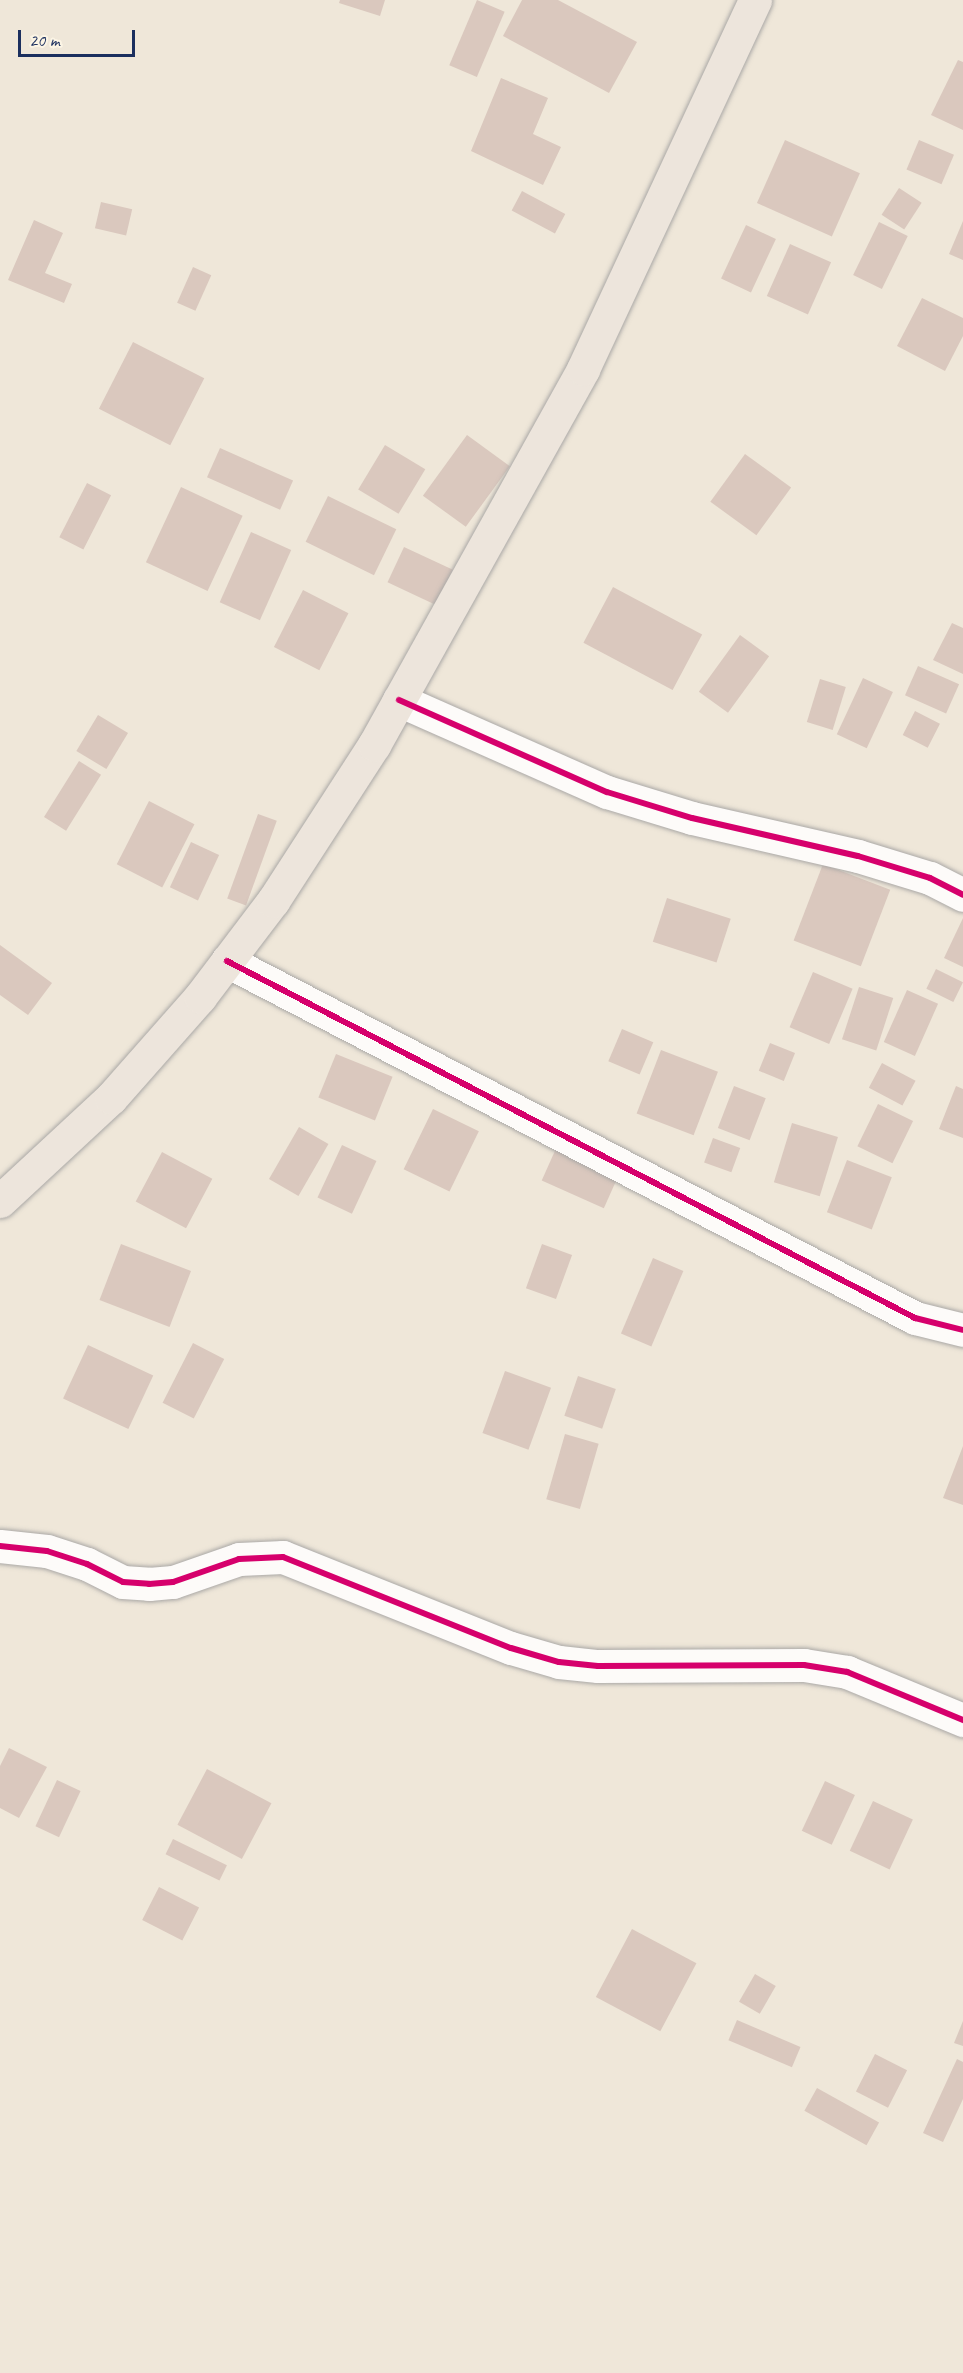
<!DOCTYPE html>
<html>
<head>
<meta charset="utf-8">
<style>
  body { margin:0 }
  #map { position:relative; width:963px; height:2373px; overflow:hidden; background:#efe7d9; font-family:Caveat,sans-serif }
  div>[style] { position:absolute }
  .building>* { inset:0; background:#dac8be; transform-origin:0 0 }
  .roads { filter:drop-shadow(0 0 2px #aaa8a6) drop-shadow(0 0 2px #aaa8a6) }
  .minor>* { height:33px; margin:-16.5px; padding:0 16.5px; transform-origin:16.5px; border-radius:16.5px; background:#fdfbf9 }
  .major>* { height:33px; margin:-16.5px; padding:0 16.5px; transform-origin:16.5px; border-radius:16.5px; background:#ede5dc }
  .cycleway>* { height:6px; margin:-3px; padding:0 3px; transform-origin:3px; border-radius:3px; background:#d6006c }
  span { translate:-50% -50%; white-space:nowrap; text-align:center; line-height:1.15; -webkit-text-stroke:5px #fcf5e5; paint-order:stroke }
  .scale { position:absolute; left:18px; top:30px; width:117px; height:27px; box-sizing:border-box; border:3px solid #1b2f5e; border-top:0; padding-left:8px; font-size:18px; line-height:21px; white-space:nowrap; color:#1b2f5e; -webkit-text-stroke:4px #fcf5e5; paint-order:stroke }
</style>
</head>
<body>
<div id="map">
  <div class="building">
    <i style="clip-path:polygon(340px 0,385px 0,380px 16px,339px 3px)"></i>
    <i style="left:477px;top:0;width:30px;height:71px;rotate:23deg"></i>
    <i style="clip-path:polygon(522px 0,558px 0,637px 42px,609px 93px,503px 36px)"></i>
    <i style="clip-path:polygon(958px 60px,963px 62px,963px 130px,931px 115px)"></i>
    <i style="clip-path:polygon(501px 78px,548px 98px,533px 134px,561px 147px,543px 185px,471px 151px)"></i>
    <i style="left:785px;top:140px;width:82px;height:69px;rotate:24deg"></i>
    <i style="left:919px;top:140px;width:38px;height:32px;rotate:23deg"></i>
    <i style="left:899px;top:188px;width:27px;height:32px;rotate:33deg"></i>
    <i style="left:522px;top:191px;width:49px;height:22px;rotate:28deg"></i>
    <i style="left:101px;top:202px;width:32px;height:27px;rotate:13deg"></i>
    <i style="clip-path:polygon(34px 220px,63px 233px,45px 273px,72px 284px,64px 303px,8px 280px)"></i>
    <i style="clip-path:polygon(963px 221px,963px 260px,949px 254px)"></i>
    <i style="left:879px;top:222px;width:32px;height:59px;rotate:26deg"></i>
    <i style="left:746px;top:225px;width:33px;height:59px;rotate:25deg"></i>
    <i style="left:790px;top:244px;width:45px;height:57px;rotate:24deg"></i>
    <i style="left:193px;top:267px;width:20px;height:39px;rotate:24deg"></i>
    <i style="clip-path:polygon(922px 298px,963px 318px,963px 336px,945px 371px,897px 346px)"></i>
    <i style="left:133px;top:342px;width:80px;height:75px;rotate:27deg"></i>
    <i style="left:467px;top:435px;width:53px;height:75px;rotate:36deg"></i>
    <i style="left:385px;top:445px;width:47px;height:52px;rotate:31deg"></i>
    <i style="left:220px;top:448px;width:80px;height:32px;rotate:24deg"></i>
    <i style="left:745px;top:454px;width:57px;height:59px;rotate:36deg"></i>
    <i style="left:87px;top:483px;width:27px;height:61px;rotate:27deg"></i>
    <i style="left:181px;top:487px;width:68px;height:83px;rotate:25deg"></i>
    <i style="left:328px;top:496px;width:76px;height:51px;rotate:26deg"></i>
    <i style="left:251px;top:532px;width:44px;height:77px;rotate:24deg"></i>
    <i style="left:404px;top:547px;width:54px;height:39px;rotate:25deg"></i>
    <i style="left:613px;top:587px;width:101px;height:63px;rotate:28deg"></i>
    <i style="left:303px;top:590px;width:51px;height:64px;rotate:27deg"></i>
    <i style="clip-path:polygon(952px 623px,963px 628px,963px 674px,933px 660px)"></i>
    <i style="left:740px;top:635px;width:36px;height:70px;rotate:36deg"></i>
    <i style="left:918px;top:666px;width:45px;height:32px;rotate:24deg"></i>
    <i style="left:863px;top:678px;width:33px;height:62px;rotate:25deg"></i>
    <i style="left:820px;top:679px;width:27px;height:45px;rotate:17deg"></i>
    <i style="left:915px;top:711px;width:28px;height:27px;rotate:27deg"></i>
    <i style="left:98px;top:715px;width:35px;height:42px;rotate:31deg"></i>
    <i style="left:79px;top:761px;width:26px;height:66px;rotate:32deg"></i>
    <i style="left:149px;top:801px;width:51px;height:71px;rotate:27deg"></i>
    <i style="left:258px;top:814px;width:20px;height:90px;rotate:20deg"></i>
    <i style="left:191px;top:842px;width:31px;height:50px;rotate:25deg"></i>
    <i style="left:823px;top:864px;width:72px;height:82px;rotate:21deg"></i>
    <i style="left:667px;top:898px;width:67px;height:46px;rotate:18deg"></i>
    <i style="clip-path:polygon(963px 918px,963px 967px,944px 958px)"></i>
    <i style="clip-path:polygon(0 945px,52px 983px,28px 1015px,0 995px)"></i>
    <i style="left:936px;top:969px;width:30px;height:22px;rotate:26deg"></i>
    <i style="left:813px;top:972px;width:43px;height:60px;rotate:23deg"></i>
    <i style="left:859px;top:987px;width:36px;height:55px;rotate:18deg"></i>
    <i style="left:907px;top:990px;width:34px;height:57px;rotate:24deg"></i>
    <i style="left:622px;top:1029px;width:34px;height:35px;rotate:23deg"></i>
    <i style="left:770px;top:1043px;width:27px;height:30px;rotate:22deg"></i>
    <i style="left:661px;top:1050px;width:61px;height:68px;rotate:21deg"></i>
    <i style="left:336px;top:1054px;width:61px;height:47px;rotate:22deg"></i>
    <i style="left:882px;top:1063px;width:38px;height:28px;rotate:28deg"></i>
    <i style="left:734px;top:1086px;width:34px;height:45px;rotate:21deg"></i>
    <i style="clip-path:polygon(956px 1086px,963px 1089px,963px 1138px,939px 1129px)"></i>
    <i style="left:878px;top:1104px;width:39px;height:47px;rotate:26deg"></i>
    <i style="left:433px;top:1109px;width:51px;height:67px;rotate:26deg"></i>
    <i style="left:792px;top:1123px;width:48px;height:62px;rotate:17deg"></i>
    <i style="left:299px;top:1127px;width:34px;height:60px;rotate:30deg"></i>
    <i style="left:713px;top:1138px;width:29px;height:26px;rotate:20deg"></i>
    <i style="left:558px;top:1144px;width:68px;height:40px;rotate:24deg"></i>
    <i style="left:342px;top:1145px;width:38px;height:58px;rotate:25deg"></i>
    <i style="left:162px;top:1152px;width:57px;height:56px;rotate:28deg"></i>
    <i style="left:847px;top:1160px;width:48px;height:56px;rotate:21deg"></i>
    <i style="left:121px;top:1244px;width:75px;height:60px;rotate:21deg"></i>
    <i style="left:542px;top:1244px;width:32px;height:47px;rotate:20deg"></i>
    <i style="left:653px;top:1258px;width:33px;height:82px;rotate:23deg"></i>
    <i style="left:193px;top:1343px;width:35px;height:67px;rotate:27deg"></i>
    <i style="left:88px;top:1345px;width:72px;height:59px;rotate:25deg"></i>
    <i style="left:505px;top:1371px;width:49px;height:66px;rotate:20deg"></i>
    <i style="left:578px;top:1376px;width:40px;height:42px;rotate:19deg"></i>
    <i style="left:565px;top:1434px;width:35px;height:68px;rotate:16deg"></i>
    <i style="clip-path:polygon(963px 1446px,963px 1505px,943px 1498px)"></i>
    <i style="clip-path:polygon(9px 1748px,47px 1767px,19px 1818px,0 1808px,0 1766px)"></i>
    <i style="left:207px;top:1769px;width:73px;height:63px;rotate:28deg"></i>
    <i style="left:57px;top:1780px;width:26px;height:51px;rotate:25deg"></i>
    <i style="left:825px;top:1781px;width:33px;height:55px;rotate:25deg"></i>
    <i style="left:873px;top:1801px;width:44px;height:55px;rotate:25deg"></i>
    <i style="left:173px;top:1839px;width:60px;height:17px;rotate:26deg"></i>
    <i style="left:159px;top:1887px;width:45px;height:37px;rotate:27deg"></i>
    <i style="left:632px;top:1929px;width:73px;height:77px;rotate:28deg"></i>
    <i style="left:755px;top:1974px;width:24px;height:32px;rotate:30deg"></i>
    <i style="left:737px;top:2020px;width:69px;height:22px;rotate:23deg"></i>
    <i style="clip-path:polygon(963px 2021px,963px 2046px,954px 2043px)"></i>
    <i style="left:875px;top:2054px;width:36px;height:42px;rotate:27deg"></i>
    <i style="clip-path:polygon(957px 2059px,963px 2062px,963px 2099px,943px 2142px,923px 2133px)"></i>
    <i style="left:817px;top:2088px;width:71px;height:26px;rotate:29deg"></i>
  </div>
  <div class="roads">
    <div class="minor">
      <i style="left:399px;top:700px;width:227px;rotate:23.9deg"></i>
      <i style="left:607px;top:792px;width:89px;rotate:17deg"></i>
      <i style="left:692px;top:818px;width:170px;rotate:12.9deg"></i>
      <i style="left:858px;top:856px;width:75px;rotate:17deg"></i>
      <i style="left:930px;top:878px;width:37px;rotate:27deg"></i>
      <i style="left:227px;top:961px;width:775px;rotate:27.42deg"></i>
      <i style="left:915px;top:1318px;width:49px;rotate:14deg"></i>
      <i style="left:0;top:1546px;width:47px;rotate:6.1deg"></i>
      <i style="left:47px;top:1551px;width:42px;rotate:18deg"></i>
      <i style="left:87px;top:1564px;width:40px;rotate:26.6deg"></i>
      <i style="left:123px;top:1582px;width:26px;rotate:4deg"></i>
      <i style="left:149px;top:1584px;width:24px;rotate:-5deg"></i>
      <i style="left:173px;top:1582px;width:70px;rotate:-19.2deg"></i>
      <i style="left:239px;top:1559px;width:44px;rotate:-2.6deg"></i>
      <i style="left:283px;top:1557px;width:245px;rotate:21.8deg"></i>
      <i style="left:511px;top:1648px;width:50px;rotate:16.3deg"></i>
      <i style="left:559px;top:1662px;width:39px;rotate:6deg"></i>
      <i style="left:598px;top:1666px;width:206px;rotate:-0.3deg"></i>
      <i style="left:804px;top:1665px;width:44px;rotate:9.2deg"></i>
      <i style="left:847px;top:1672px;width:126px;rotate:22.5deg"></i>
    </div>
    <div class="major">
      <i style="left:0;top:1201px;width:151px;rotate:-42.9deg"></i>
      <i style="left:111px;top:1098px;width:135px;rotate:-48.6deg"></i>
      <i style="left:200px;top:997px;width:121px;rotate:-52.8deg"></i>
      <i style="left:273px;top:901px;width:186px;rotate:-57.1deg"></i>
      <i style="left:374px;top:745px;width:430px;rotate:-60.9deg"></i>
      <i style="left:583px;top:369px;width:407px;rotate:-65deg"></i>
    </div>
  </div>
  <div class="cycleway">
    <i style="left:399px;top:700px;width:227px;rotate:23.9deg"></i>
    <i style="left:607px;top:792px;width:89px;rotate:17deg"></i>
    <i style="left:692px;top:818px;width:170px;rotate:12.9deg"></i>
    <i style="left:858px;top:856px;width:75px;rotate:17deg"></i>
    <i style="left:930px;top:878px;width:37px;rotate:27deg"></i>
    <i style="left:227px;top:961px;width:775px;rotate:27.42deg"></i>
    <i style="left:915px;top:1318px;width:49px;rotate:14deg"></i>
    <i style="left:0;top:1546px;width:47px;rotate:6.1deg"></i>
    <i style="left:47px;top:1551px;width:42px;rotate:18deg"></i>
    <i style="left:87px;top:1564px;width:40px;rotate:26.6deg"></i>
    <i style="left:123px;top:1582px;width:26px;rotate:4deg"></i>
    <i style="left:149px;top:1584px;width:24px;rotate:-5deg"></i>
    <i style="left:173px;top:1582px;width:70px;rotate:-19.2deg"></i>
    <i style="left:239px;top:1559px;width:44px;rotate:-2.6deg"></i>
    <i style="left:283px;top:1557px;width:245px;rotate:21.8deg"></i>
    <i style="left:511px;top:1648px;width:50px;rotate:16.3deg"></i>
    <i style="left:559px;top:1662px;width:39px;rotate:6deg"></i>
    <i style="left:598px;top:1666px;width:206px;rotate:-0.3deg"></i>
    <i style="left:804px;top:1665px;width:44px;rotate:9.2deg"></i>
    <i style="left:847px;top:1672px;width:126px;rotate:22.5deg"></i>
  </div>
  <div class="scale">20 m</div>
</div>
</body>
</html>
